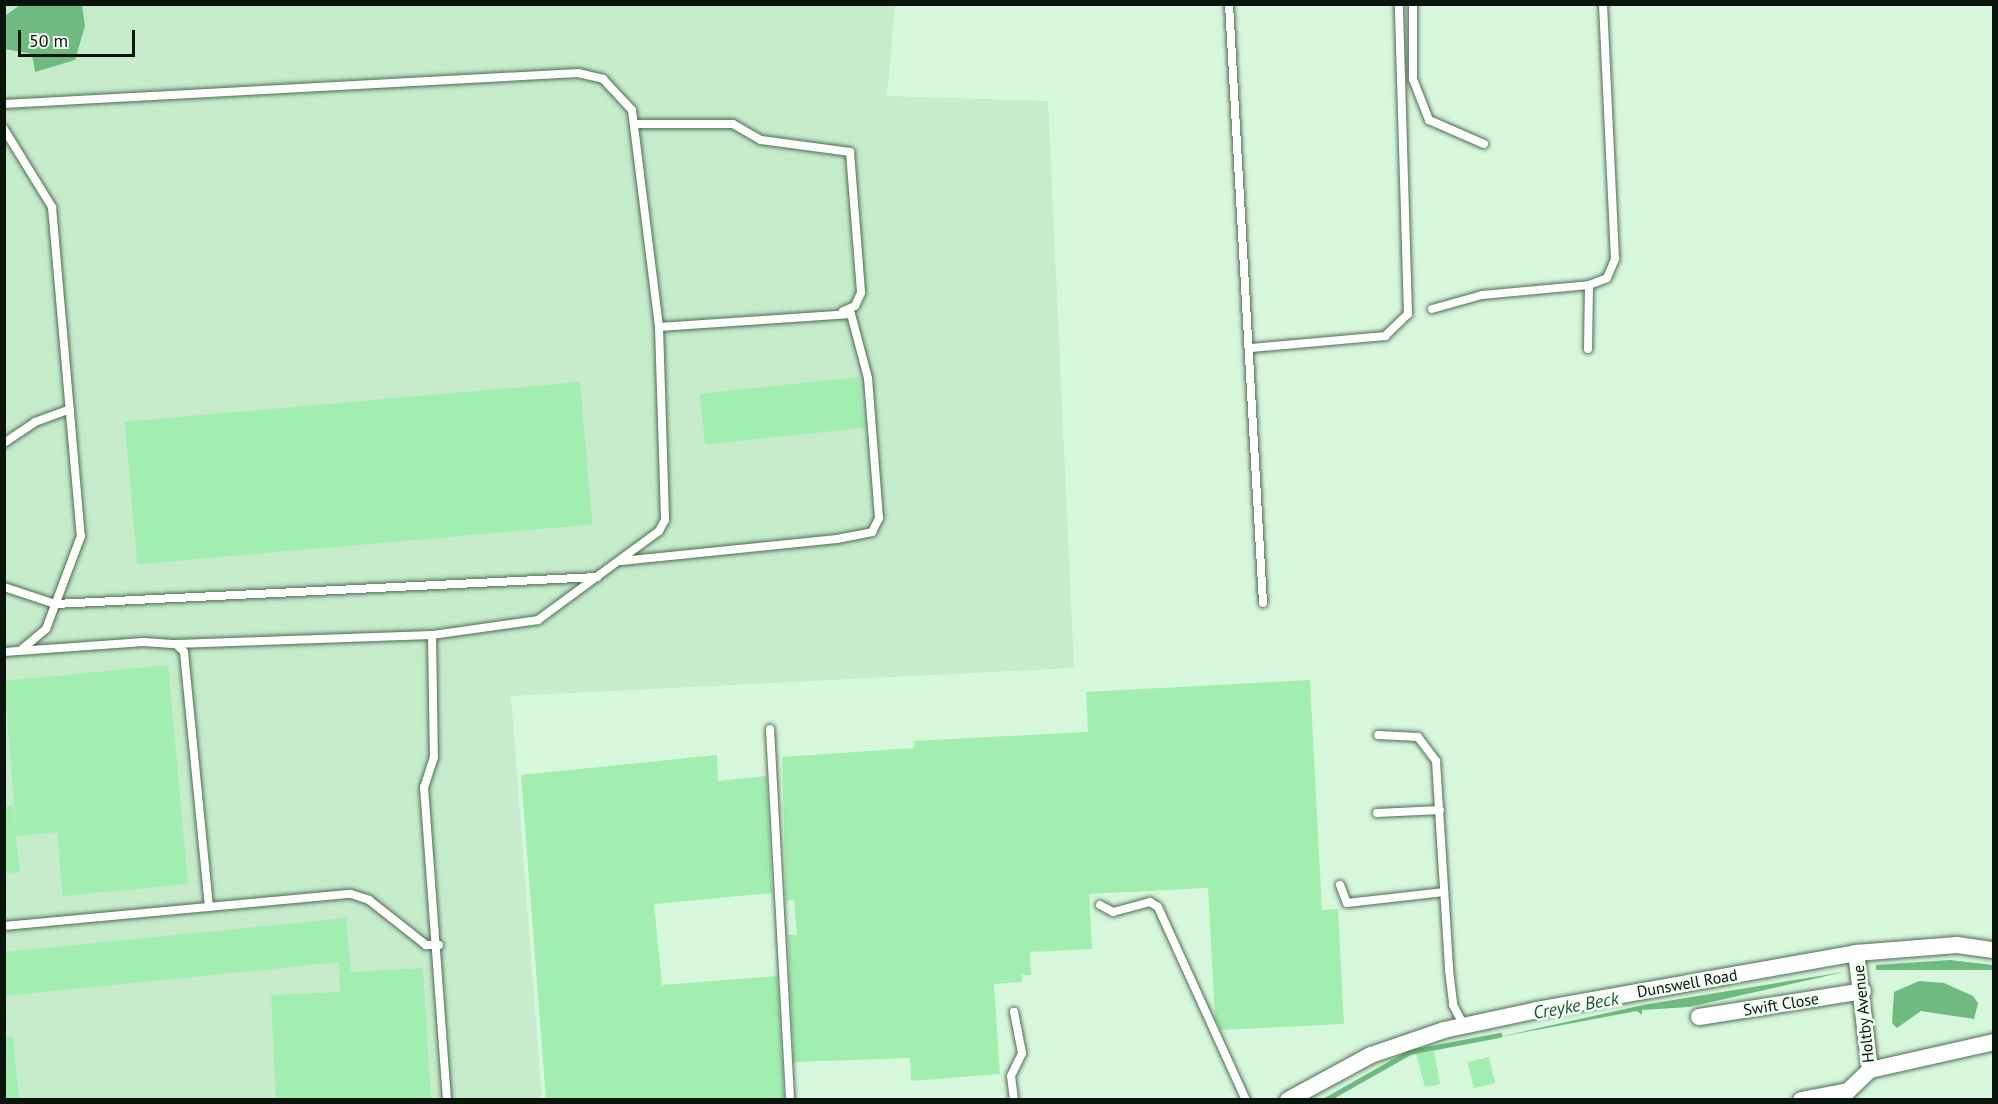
<!DOCTYPE html>
<html>
<head>
<meta charset="utf-8">
<style>
  body { margin:0 }
  #map { position:relative; width:1998px; height:1104px; overflow:hidden; background:#d7f7dc; font-family:"PT Sans",sans-serif }
  div>[style] { position:absolute }
  .built>* { inset:0; background:#c6eccc }
  .water>* { inset:0; background:#6eba7f }
  .stream>* { height:4.5px; margin:-2.25px; padding:0 2.25px; transform-origin:2.25px; border-radius:2.25px; background:#6eba7f }
  .building>* { inset:0; background:#a1eeb0; transform-origin:0 0 }
  .roads { filter:drop-shadow(0 0 2px #4f6b54) drop-shadow(0 0 2px #4f6b54) }
  .service>* { height:8px; margin:-4px; padding:0 4px; transform-origin:4px; border-radius:4px; background:#fff }
  .minor>* { height:16px; margin:-8px; padding:0 8px; transform-origin:8px; border-radius:8px; background:#fff }
  span { translate:-50% -50%; white-space:nowrap; text-align:center; line-height:1.15; -webkit-text-stroke:5px #f2fef4; paint-order:stroke }
  .street-label { font-size:16px; color:#09140c }
  .water-label { font-size:18px; color:#1b522b; font-style:italic }
  .frame { position:absolute; inset:0; border:6px solid #09140c; pointer-events:none }
  .scale { position:absolute; left:18px; top:30px; width:117px; height:27px; box-sizing:border-box; border:3px solid #09140c; border-top:0; padding-left:8px; font-size:18px; line-height:21px; white-space:nowrap; color:#09140c; -webkit-text-stroke:4px #f2fef4; paint-order:stroke }
</style>
</head>
<body>
<div id="map">
  <div class="built">
    <i style="clip-path:polygon(5px 5px,895px 5px,887px 96px,1048px 101px,1074px 668px,511px 696px,542px 1099px,5px 1100px)"></i>
  </div>
  <div class="water">
    <i style="clip-path:polygon(20px 5px,82px 5px,85px 26px,75px 60px,35px 72px,32px 54px,5px 49px,5px 16px)"></i>
    <i style="clip-path:polygon(1950px 960px,1993px 965px,1993px 970px,1876px 970px,1876px 965px)"></i>
    <i style="clip-path:polygon(1844px 972px,1689px 1007px,1642px 1010px,1642px 1015px,1637px 1011px,1494px 1038px,1643px 1005px)"></i>
    <i style="clip-path:polygon(1919px 981px,1944px 983px,1973px 996px,1978px 1003px,1974px 1019px,1921px 1011px,1897px 1028px,1892px 1023px,1894px 992px)"></i>
  </div>
  <div class="stream">
    <i style="left:1325px;top:1100px;width:98px;rotate:-29.5deg"></i>
    <i style="left:1410px;top:1052px;width:91px;rotate:-10.8deg"></i>
  </div>
  <div class="building">
    <i style="left:859px;top:377px;width:51px;height:160px;rotate:84deg"></i>
    <i style="left:580px;top:382px;width:143px;height:457px;rotate:85deg"></i>
    <i style="clip-path:polygon(168px 665px,188px 884px,63px 896px,57px 832px,16px 836px,20px 872px,4px 873px,4px 807px,13px 806px,16px 825px,4px 681px)"></i>
    <i style="clip-path:polygon(1310px 680px,1322px 910px,1338px 909px,1344px 1024px,1221px 1030px,1215px 1017px,1208px 888px,1089px 894px,1092px 949px,1030px 952px,1031px 975px,1022px 975px,1022px 982px,994px 984px,1000px 1074px,911px 1081px,910px 1058px,794px 1062px,788px 935px,797px 935px,794px 900px,786px 901px,782px 757px,914px 748px,914px 741px,1088px 732px,1086px 692px)"></i>
    <i style="clip-path:polygon(717px 755px,718px 781px,766px 776px,772px 893px,654px 904px,662px 985px,777px 976px,784px 1100px,546px 1100px,521px 775px)"></i>
    <i style="clip-path:polygon(346px 918px,351px 972px,423px 968px,431px 1100px,276px 1100px,271px 995px,340px 992px,339px 962px,4px 996px,4px 952px)"></i>
    <i style="clip-path:polygon(13px 1037px,19px 1100px,4px 1100px,4px 1038px)"></i>
    <i style="clip-path:polygon(1434px 1051px,1440px 1084px,1425px 1087px,1416px 1054px)"></i>
    <i style="left:1489px;top:1057px;width:27px;height:22px;rotate:77deg"></i>
  </div>
  <div class="roads">
    <div class="service">
      <i style="left:1229px;top:4px;width:600px;rotate:86.75deg"></i>
      <i style="left:1413px;top:4px;width:75px;rotate:90deg"></i>
      <i style="left:1413px;top:79px;width:44px;rotate:68.7deg"></i>
      <i style="left:1429px;top:120px;width:60px;rotate:23.6deg"></i>
      <i style="left:4px;top:104px;width:575px;rotate:-3.09deg"></i>
      <i style="left:578px;top:73px;width:26px;rotate:13deg"></i>
      <i style="left:603px;top:79px;width:42px;rotate:46.9deg"></i>
      <i style="left:632px;top:110px;width:219px;rotate:82.9deg"></i>
      <i style="left:659px;top:327px;width:193px;rotate:88.2deg"></i>
      <i style="left:665px;top:520px;width:13px;rotate:119deg"></i>
      <i style="left:659px;top:531px;width:150px;rotate:143.7deg"></i>
      <i style="left:538px;top:620px;width:107px;rotate:171.9deg"></i>
      <i style="left:432px;top:635px;width:122px;rotate:89.1deg"></i>
      <i style="left:434px;top:757px;width:32px;rotate:108deg"></i>
      <i style="left:424px;top:787px;width:314px;rotate:85.8deg"></i>
      <i style="left:636px;top:124px;width:97px"></i>
      <i style="left:733px;top:124px;width:32px;rotate:30deg"></i>
      <i style="left:761px;top:140px;width:90px;rotate:7.7deg"></i>
      <i style="left:850px;top:152px;width:141px;rotate:85.5deg"></i>
      <i style="left:861px;top:293px;width:14px;rotate:115deg"></i>
      <i style="left:855px;top:306px;width:13px;rotate:157deg"></i>
      <i style="left:4px;top:129px;width:92px;rotate:58.4deg"></i>
      <i style="left:52px;top:207px;width:330px;rotate:85deg"></i>
      <i style="left:81px;top:536px;width:99px;rotate:110.6deg"></i>
      <i style="left:46px;top:629px;width:31px;rotate:140deg"></i>
      <i style="left:1432px;top:309px;width:52px;rotate:-15.6deg"></i>
      <i style="left:1482px;top:295px;width:107px;rotate:-5.3deg"></i>
      <i style="left:1251px;top:348px;width:135px;rotate:-5.1deg"></i>
      <i style="left:1385px;top:336px;width:32px;rotate:-44deg"></i>
      <i style="left:1408px;top:314px;width:310px;rotate:-91.7deg"></i>
      <i style="left:1588px;top:349px;width:64px;rotate:-89.1deg"></i>
      <i style="left:1589px;top:285px;width:19px;rotate:-21deg"></i>
      <i style="left:1607px;top:278px;width:21px;rotate:-67deg"></i>
      <i style="left:1615px;top:259px;width:255px;rotate:-92.7deg"></i>
      <i style="left:4px;top:443px;width:37px;rotate:-34deg"></i>
      <i style="left:35px;top:422px;width:37px;rotate:-20deg"></i>
      <i style="left:621px;top:561px;width:217px;rotate:-5.8deg"></i>
      <i style="left:837px;top:539px;width:36px;rotate:-11deg"></i>
      <i style="left:872px;top:532px;width:16px;rotate:-63deg"></i>
      <i style="left:879px;top:518px;width:140px;rotate:-94.5deg"></i>
      <i style="left:868px;top:378px;width:66px;rotate:-104.9deg"></i>
      <i style="left:851px;top:314px;width:192px;rotate:176.1deg"></i>
      <i style="left:4px;top:587px;width:54px;rotate:18.4deg"></i>
      <i style="left:55px;top:604px;width:543px;rotate:-2.85deg"></i>
      <i style="left:176px;top:644px;width:256px;rotate:-2deg"></i>
      <i style="left:4px;top:652px;width:140px;rotate:-4.1deg"></i>
      <i style="left:144px;top:642px;width:32px;rotate:4deg"></i>
      <i style="left:176px;top:644px;width:11px;rotate:45deg"></i>
      <i style="left:184px;top:652px;width:256px;rotate:84.4deg"></i>
      <i style="left:770px;top:729px;width:372px;rotate:86.9deg"></i>
      <i style="left:1378px;top:735px;width:40px;rotate:2.9deg"></i>
      <i style="left:1418px;top:737px;width:30px;rotate:53deg"></i>
      <i style="left:1436px;top:761px;width:209px;rotate:86.4deg"></i>
      <i style="left:1449px;top:970px;width:35px;rotate:83deg"></i>
      <i style="left:1453px;top:1005px;width:24px;rotate:62deg"></i>
      <i style="left:1377px;top:813px;width:63px;rotate:-2.7deg"></i>
      <i style="left:1340px;top:885px;width:19px;rotate:69deg"></i>
      <i style="left:1347px;top:903px;width:98px;rotate:-6.5deg"></i>
      <i style="left:1100px;top:905px;width:15px;rotate:28deg"></i>
      <i style="left:1113px;top:912px;width:38px;rotate:-15deg"></i>
      <i style="left:1150px;top:902px;width:9px;rotate:32deg"></i>
      <i style="left:1158px;top:907px;width:212px;rotate:65.5deg"></i>
      <i style="left:4px;top:926px;width:348px;rotate:-5.3deg"></i>
      <i style="left:351px;top:894px;width:19px;rotate:18deg"></i>
      <i style="left:369px;top:900px;width:73px;rotate:38.3deg"></i>
      <i style="left:426px;top:945px;width:13px"></i>
      <i style="left:1014px;top:1100px;width:24px;rotate:-97deg"></i>
      <i style="left:1011px;top:1076px;width:25px;rotate:-64deg"></i>
      <i style="left:1022px;top:1053px;width:42px;rotate:-101deg"></i>
    </div>
    <div class="minor">
      <i style="left:1699px;top:1017px;width:166px;rotate:-9deg"></i>
      <i style="left:1870px;top:1070px;width:127px;rotate:-12.7deg"></i>
      <i style="left:1288px;top:1100px;width:94px;rotate:-28.5deg"></i>
      <i style="left:1371px;top:1055px;width:77px;rotate:-18.9deg"></i>
      <i style="left:1444px;top:1030px;width:95px;rotate:-12.1deg"></i>
      <i style="left:1537px;top:1010px;width:324px;rotate:-10.1deg"></i>
      <i style="left:1856px;top:953px;width:101px;rotate:-4.5deg"></i>
      <i style="left:1957px;top:945px;width:37px;rotate:8deg"></i>
      <i style="left:1801px;top:1100px;width:48px;rotate:-10.8deg"></i>
      <i style="left:1848px;top:1091px;width:30px;rotate:-44deg"></i>
      <i style="left:1870px;top:1070px;width:118px;rotate:-96.8deg"></i>
    </div>
  </div>
  <div class="street-label">
    <span style="left:1687px;top:983px;rotate:-10deg">Dunswell Road</span>
    <span style="left:1781px;top:1004px;rotate:-9deg">Swift Close</span>
    <span style="left:1863px;top:1014px;rotate:-96deg">Holtby Avenue</span>
  </div>
  <div class="water-label">
    <span style="left:1576px;top:1006px;rotate:-10deg">Creyke Beck</span>
  </div>
  <div class="frame"></div>
  <div class="scale">50 m</div>
</div>
</body>
</html>
